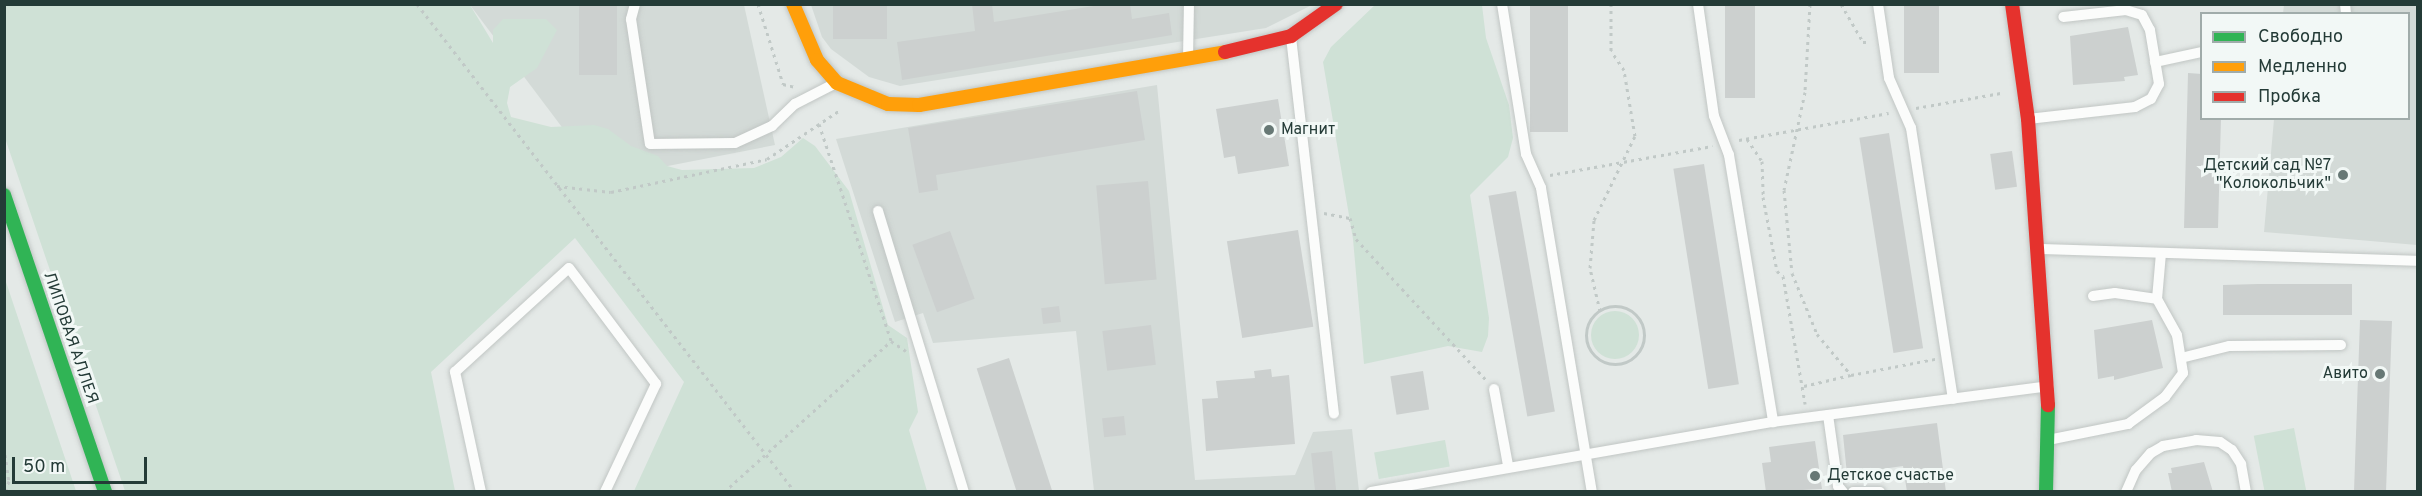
<!DOCTYPE html>
<html>
<head>
<meta charset="utf-8">
<style>
  body { margin:0 }
  #map { position:relative; width:2422px; height:496px; overflow:hidden; background:#e4e9e7; font-family:Overpass,sans-serif }
  div>[style] { position:absolute }
  .built>* { inset:0; background:#d3dad7 }
  .green>* { inset:0; background:#cfe1d6; transform-origin:0 0 }
  .round { border-radius:50% }
  .building>* { inset:0; background:#ccd0cf; transform-origin:0 0 }
  .path>* { height:3px; margin-top:-1.5px; transform-origin:0; background:repeating-linear-gradient(90deg,#c1c9c7 0 3px,transparent 0 7.5px) }
  .path>.ring { margin:-1.5px; padding:0; box-sizing:content-box; background:none; border:3px solid #c1c9c7; border-radius:50% }
  .roads { filter:drop-shadow(0 0 2px #c1c6c4) drop-shadow(0 0 2px #c1c6c4) }
  .lane>* { height:10px; margin:-5px; padding:0 5px; transform-origin:5px; border-radius:5px; background:#fbfcfb }
  .fast>* { height:14px; margin:-7px; padding:0 7px; transform-origin:7px; border-radius:7px; background:#30b455 }
  .slow>* { height:14px; margin:-7px; padding:0 7px; transform-origin:7px; border-radius:7px; background:#ff9f0a }
  .jam>* { height:14px; margin:-7px; padding:0 7px; transform-origin:7px; border-radius:7px; background:#e5322d }
  .dots>* { width:16px; height:16px; translate:-50% -50%; box-sizing:border-box; border:3px solid #f2f8f6; border-radius:50% }
  span { translate:-50% -50%; white-space:nowrap; text-align:center; line-height:1.15; -webkit-text-stroke:6px #f2f8f6; paint-order:stroke }
  .poi-label { font-size:16px; color:#243b37 }
  .left { translate:0 -50%; text-align:left }
  .right { translate:-100% -50%; text-align:right }
  .street-label { font-size:16px; color:#243b37 }
  .frame { position:absolute; inset:0; border:6px solid #243b37; pointer-events:none }
  .legend { position:absolute; left:2200px; top:12px; width:210px; height:108px; box-sizing:border-box; background:#f2f8f6; border:2px solid #a0acaa; margin:0; padding:8px 10px; list-style:none; font-size:18px; color:#243b37 }
  .legend li { display:flex; align-items:center; gap:12px; height:30px }
  .legend b { width:30px; border:2px solid #a0acaa }
  .scale { position:absolute; left:12px; top:457px; width:135px; height:27px; box-sizing:border-box; border:3px solid #243b37; border-top:0; padding-left:8px; font-size:18px; line-height:21px; white-space:nowrap; color:#243b37; -webkit-text-stroke:4px #f2f8f6; paint-order:stroke }
</style>
</head>
<body>
<div id="map">
  <div class="built">
    <i style="clip-path:polygon(470px 5px,744px 5px,775px 145px,601px 179px)"></i>
    <i style="clip-path:polygon(811px 5px,1312px 5px,1266px 28px,900px 86px,869px 77px,831px 49px,822px 37px)"></i>
    <i style="clip-path:polygon(2284px 5px,2417px 5px,2417px 245px,2264px 232px,2274px 119px,2408px 118px,2408px 14px,2283px 13px)"></i>
    <i style="clip-path:polygon(1157px 85px,1195px 480px,1295px 475px,1313px 432px,1352px 429px,1359px 491px,1094px 491px,1076px 331px,933px 343px,923px 313px,895px 322px,836px 139px)"></i>
  </div>
  <div class="green">
    <i style="clip-path:polygon(1376px 4px,1482px 5px,1486px 38px,1509px 105px,1513px 138px,1508px 157px,1470px 195px,1489px 318px,1488px 336px,1482px 352px,1448px 346px,1364px 364px,1353px 239px,1323px 62px,1331px 47px)"></i>
    <i style="clip-path:polygon(4px 5px,470px 5px,493px 43px,493px 30px,503px 19px,546px 19px,557px 30px,537px 68px,510px 87px,507px 103px,511px 117px,551px 127px,594px 125px,608px 129px,631px 146px,658px 156px,667px 166px,682px 170px,754px 168px,781px 157px,803px 138px,815px 146px,849px 191px,888px 325px,907px 338px,918px 412px,909px 430px,927px 491px,634px 491px,684px 382px,575px 238px,431px 372px,455px 491px,125px 491px,5px 138px)"></i>
    <i style="clip-path:polygon(4px 279px,5px 279px,76px 491px,5px 491px)"></i>
    <i class="round" style="left:1591px;top:311px;width:48px;height:48px"></i>
    <i style="left:2294px;top:428px;width:64px;height:41px;rotate:79deg"></i>
    <i style="left:1445px;top:440px;width:27px;height:72px;rotate:80deg"></i>
  </div>
  <div class="building">
    <i style="left:579px;top:4px;width:38px;height:71px"></i>
    <i style="left:833px;top:4px;width:54px;height:35px"></i>
    <i style="clip-path:polygon(972px 4px,992px 4px,994px 22px,1106px 4px,1130px 4px,1132px 19px,1169px 13px,1172px 35px,902px 80px,897px 42px,975px 31px)"></i>
    <i style="left:1530px;top:4px;width:38px;height:128px"></i>
    <i style="left:1725px;top:4px;width:30px;height:94px"></i>
    <i style="left:1904px;top:4px;width:35px;height:69px"></i>
    <i style="clip-path:polygon(2128px 27px,2138px 75px,2124px 77px,2125px 81px,2073px 85px,2070px 36px)"></i>
    <i style="clip-path:polygon(2188px 73px,2202px 74px,2202px 118px,2221px 118px,2218px 228px,2184px 228px)"></i>
    <i style="clip-path:polygon(1137px 91px,1145px 140px,936px 175px,938px 190px,919px 193px,908px 128px)"></i>
    <i style="clip-path:polygon(1278px 99px,1289px 166px,1238px 174px,1235px 156px,1224px 158px,1216px 109px)"></i>
    <i style="left:1889px;top:133px;width:218px;height:30px;rotate:81deg"></i>
    <i style="left:2012px;top:151px;width:36px;height:22px;rotate:82deg"></i>
    <i style="left:1704px;top:164px;width:223px;height:31px;rotate:81deg"></i>
    <i style="left:1148px;top:181px;width:99px;height:52px;rotate:85deg"></i>
    <i style="left:1516px;top:191px;width:224px;height:28px;rotate:80deg"></i>
    <i style="left:1298px;top:230px;width:98px;height:72px;rotate:81deg"></i>
    <i style="left:950px;top:231px;width:72px;height:40px;rotate:70deg"></i>
    <i style="clip-path:polygon(2258px 284px,2352px 284px,2352px 315px,2223px 315px,2223px 285px)"></i>
    <i style="left:1059px;top:306px;width:16px;height:18px;rotate:83deg"></i>
    <i style="clip-path:polygon(2152px 320px,2163px 368px,2114px 380px,2114px 376px,2098px 379px,2094px 330px)"></i>
    <i style="left:2360px;top:320px;width:32px;height:172px;rotate:2deg"></i>
    <i style="left:1151px;top:325px;width:40px;height:49px;rotate:83deg"></i>
    <i style="left:1009px;top:358px;width:141px;height:34px;rotate:72deg"></i>
    <i style="clip-path:polygon(1271px 369px,1272px 377px,1289px 375px,1295px 444px,1206px 451px,1202px 399px,1218px 398px,1216px 381px,1255px 378px,1254px 371px)"></i>
    <i style="left:1423px;top:371px;width:39px;height:33px;rotate:81deg"></i>
    <i style="left:1124px;top:416px;width:19px;height:22px;rotate:84deg"></i>
    <i style="clip-path:polygon(1937px 423px,1946px 492px,1907px 492px,1903px 466px,1847px 474px,1843px 435px)"></i>
    <i style="clip-path:polygon(1815px 441px,1822px 489px,1766px 492px,1762px 463px,1771px 462px,1769px 447px)"></i>
    <i style="left:1332px;top:451px;width:41px;height:21px;rotate:84deg"></i>
    <i style="clip-path:polygon(2204px 462px,2213px 492px,2172px 492px,2168px 473px,2172px 473px,2171px 468px)"></i>
  </div>
  <div class="path">
    <i style="left:417px;top:4px;width:617px;rotate:52.24deg"></i>
    <i style="left:758px;top:4px;width:84px;rotate:72.6deg"></i>
    <i style="left:783px;top:84px;width:12px;rotate:14deg"></i>
    <i style="left:1810px;top:4px;width:88px;rotate:93.3deg"></i>
    <i style="left:1805px;top:92px;width:100px;rotate:102.1deg"></i>
    <i style="left:1784px;top:190px;width:83px;rotate:84.5deg"></i>
    <i style="left:1792px;top:273px;width:66px;rotate:67.7deg"></i>
    <i style="left:1817px;top:334px;width:53px;rotate:50.3deg"></i>
    <i style="left:1851px;top:375px;width:86px;rotate:-10.8deg"></i>
    <i style="left:1841px;top:4px;width:44px;rotate:59.9deg"></i>
    <i style="left:1863px;top:42px;width:6px"></i>
    <i style="left:1916px;top:108px;width:86px;rotate:-10deg"></i>
    <i style="left:819px;top:124px;width:229px;rotate:71.6deg"></i>
    <i style="left:891px;top:341px;width:18px;rotate:34deg"></i>
    <i style="left:1747px;top:139px;width:27px;rotate:56deg"></i>
    <i style="left:1762px;top:161px;width:36px;rotate:88deg"></i>
    <i style="left:1763px;top:197px;width:75px;rotate:79.3deg"></i>
    <i style="left:1777px;top:271px;width:8px;rotate:40deg"></i>
    <i style="left:1783px;top:276px;width:130px;rotate:80.2deg"></i>
    <i style="left:1739px;top:140px;width:152px;rotate:-10.2deg"></i>
    <i style="left:1550px;top:175px;width:165px;rotate:-10.1deg"></i>
    <i style="left:557px;top:186px;width:54px;rotate:6.3deg"></i>
    <i style="left:611px;top:192px;width:159px;rotate:-11.9deg"></i>
    <i style="left:767px;top:159px;width:88px;rotate:-33.9deg"></i>
    <i style="left:1324px;top:213px;width:26px;rotate:11deg"></i>
    <i style="left:1350px;top:218px;width:22px;rotate:74deg"></i>
    <i style="left:1356px;top:239px;width:192px;rotate:47.3deg"></i>
    <i class="ring" style="left:1586px;top:306px;width:55px;height:55px"></i>
    <i style="left:1600px;top:311px;width:44px;rotate:-103.1deg"></i>
    <i style="left:1590px;top:268px;width:48px;rotate:-85.2deg"></i>
    <i style="left:1594px;top:220px;width:93px;rotate:-64deg"></i>
    <i style="left:1635px;top:136px;width:67px;rotate:-99.5deg"></i>
    <i style="left:1624px;top:70px;width:23px;rotate:-124deg"></i>
    <i style="left:1611px;top:51px;width:47px;rotate:-90deg"></i>
    <i style="left:1804px;top:386px;width:48px;rotate:-13.2deg"></i>
    <i style="left:4px;top:447px;width:34px;rotate:82deg"></i>
    <i style="left:9px;top:481px;width:12px;rotate:110deg"></i>
    <i style="left:724px;top:492px;width:225px;rotate:-42.1deg"></i>
  </div>
  <div class="roads">
    <div class="lane">
      <i style="left:635px;top:4px;width:16px;rotate:105deg"></i>
      <i style="left:631px;top:19px;width:126px;rotate:81.4deg"></i>
      <i style="left:650px;top:144px;width:85px;rotate:-0.7deg"></i>
      <i style="left:735px;top:143px;width:41px;rotate:-24.7deg"></i>
      <i style="left:772px;top:126px;width:32px;rotate:-44deg"></i>
      <i style="left:795px;top:104px;width:46px;rotate:-27.1deg"></i>
      <i style="left:1502px;top:4px;width:152px;rotate:80.9deg"></i>
      <i style="left:1526px;top:154px;width:37px;rotate:66deg"></i>
      <i style="left:1541px;top:188px;width:308px;rotate:80.5deg"></i>
      <i style="left:1698px;top:4px;width:113px;rotate:81.9deg"></i>
      <i style="left:1714px;top:116px;width:42px;rotate:69deg"></i>
      <i style="left:1729px;top:155px;width:271px;rotate:80.6deg"></i>
      <i style="left:1878px;top:4px;width:75px;rotate:81.5deg"></i>
      <i style="left:1889px;top:78px;width:55px;rotate:66.3deg"></i>
      <i style="left:1911px;top:128px;width:274px;rotate:81.2deg"></i>
      <i style="left:2345px;top:4px;width:10px;rotate:84deg"></i>
      <i style="left:1291px;top:37px;width:379px;rotate:83.5deg"></i>
      <i style="left:1188px;top:59px;width:55px;rotate:-89deg"></i>
      <i style="left:2155px;top:62px;width:48px;rotate:-12deg"></i>
      <i style="left:2028px;top:119px;width:108px;rotate:-6.4deg"></i>
      <i style="left:2135px;top:107px;width:18px;rotate:-27deg"></i>
      <i style="left:2151px;top:99px;width:17px;rotate:-62deg"></i>
      <i style="left:2159px;top:84px;width:55px;rotate:-99.5deg"></i>
      <i style="left:2150px;top:30px;width:17px;rotate:-118deg"></i>
      <i style="left:2142px;top:15px;width:17px;rotate:-163deg"></i>
      <i style="left:2126px;top:10px;width:63px;rotate:173.7deg"></i>
      <i style="left:878px;top:211px;width:294px;rotate:73deg"></i>
      <i style="left:2039px;top:249px;width:379px;rotate:1.8deg"></i>
      <i style="left:2093px;top:296px;width:22px;rotate:-8deg"></i>
      <i style="left:2115px;top:293px;width:42px;rotate:8.1deg"></i>
      <i style="left:2181px;top:358px;width:49px;rotate:-14deg"></i>
      <i style="left:2229px;top:346px;width:112px;rotate:-0.5deg"></i>
      <i style="left:1494px;top:389px;width:77px;rotate:79.6deg"></i>
      <i style="left:1828px;top:415px;width:72px;rotate:82deg"></i>
      <i style="left:1838px;top:486px;width:8px;rotate:50deg"></i>
      <i style="left:2048px;top:440px;width:82px;rotate:-11.3deg"></i>
      <i style="left:2128px;top:424px;width:46px;rotate:-36.1deg"></i>
      <i style="left:2165px;top:397px;width:30px;rotate:-53deg"></i>
      <i style="left:2183px;top:373px;width:38px;rotate:-99deg"></i>
      <i style="left:2177px;top:335px;width:41px;rotate:-119.1deg"></i>
      <i style="left:2157px;top:299px;width:46px;rotate:-85deg"></i>
      <i style="left:481px;top:492px;width:123px;rotate:-102.2deg"></i>
      <i style="left:455px;top:372px;width:154px;rotate:-42.4deg"></i>
      <i style="left:569px;top:268px;width:145px;rotate:53.1deg"></i>
      <i style="left:656px;top:384px;width:119px;rotate:115.3deg"></i>
      <i style="left:1371px;top:492px;width:408px;rotate:-9.9deg"></i>
      <i style="left:1773px;top:422px;width:278px;rotate:-7.4deg"></i>
      <i style="left:1853px;top:492px;width:27px"></i>
      <i style="left:2126px;top:492px;width:24px;rotate:-66deg"></i>
      <i style="left:2136px;top:470px;width:23px;rotate:-49deg"></i>
      <i style="left:2151px;top:453px;width:14px;rotate:-30deg"></i>
      <i style="left:2163px;top:446px;width:34px;rotate:-10deg"></i>
      <i style="left:2196px;top:440px;width:24px;rotate:5deg"></i>
      <i style="left:2220px;top:442px;width:14px;rotate:34deg"></i>
      <i style="left:2232px;top:450px;width:17px;rotate:57deg"></i>
      <i style="left:2241px;top:464px;width:28px;rotate:80deg"></i>
    </div>
    <div class="fast">
      <i style="left:4px;top:195px;width:314px;rotate:71.2deg"></i>
      <i style="left:2046px;top:492px;width:87px;rotate:-88.7deg"></i>
    </div>
    <div class="slow">
      <i style="left:793px;top:4px;width:61px;rotate:66.8deg"></i>
      <i style="left:817px;top:60px;width:30px;rotate:49deg"></i>
      <i style="left:837px;top:83px;width:55px;rotate:22.4deg"></i>
      <i style="left:888px;top:104px;width:31px;rotate:2deg"></i>
      <i style="left:919px;top:105px;width:311px;rotate:-9.8deg"></i>
    </div>
    <div class="jam">
      <i style="left:2012px;top:4px;width:116px;rotate:82.1deg"></i>
      <i style="left:2028px;top:119px;width:287px;rotate:86deg"></i>
      <i style="left:1225px;top:52px;width:68px;rotate:-13.6deg"></i>
      <i style="left:1291px;top:36px;width:55px;rotate:-35.4deg"></i>
    </div>
  </div>
  <div class="dots">
    <i style="left:1269px;top:130px;background:#677875"></i>
    <i style="left:2343px;top:175px;background:#677875"></i>
    <i style="left:2380px;top:374px;background:#677875"></i>
    <i style="left:1815px;top:476px;background:#677875"></i>
  </div>
  <div class="poi-label">
    <span class="left" style="left:1281px;top:130px">Магнит</span>
    <span class="right" style="left:2331px;top:175px">Детский сад №7<br>"Колокольчик"</span>
    <span class="right" style="left:2368px;top:374px">Авито</span>
    <span class="left" style="left:1827px;top:476px">Детское счастье</span>
  </div>
  <div class="street-label">
    <span style="left:70px;top:338px;rotate:71deg">ЛИПОВАЯ АЛЛЕЯ</span>
  </div>
  <div class="frame"></div>
  <ul class="legend">
  <li><b style="height:8px;background:#30b455"></b>Свободно</li>
  <li><b style="height:8px;background:#ff9f0a"></b>Медленно</li>
  <li><b style="height:8px;background:#e5322d"></b>Пробка</li>
  </ul>
  <div class="scale">50 m</div>
</div>
</body>
</html>
